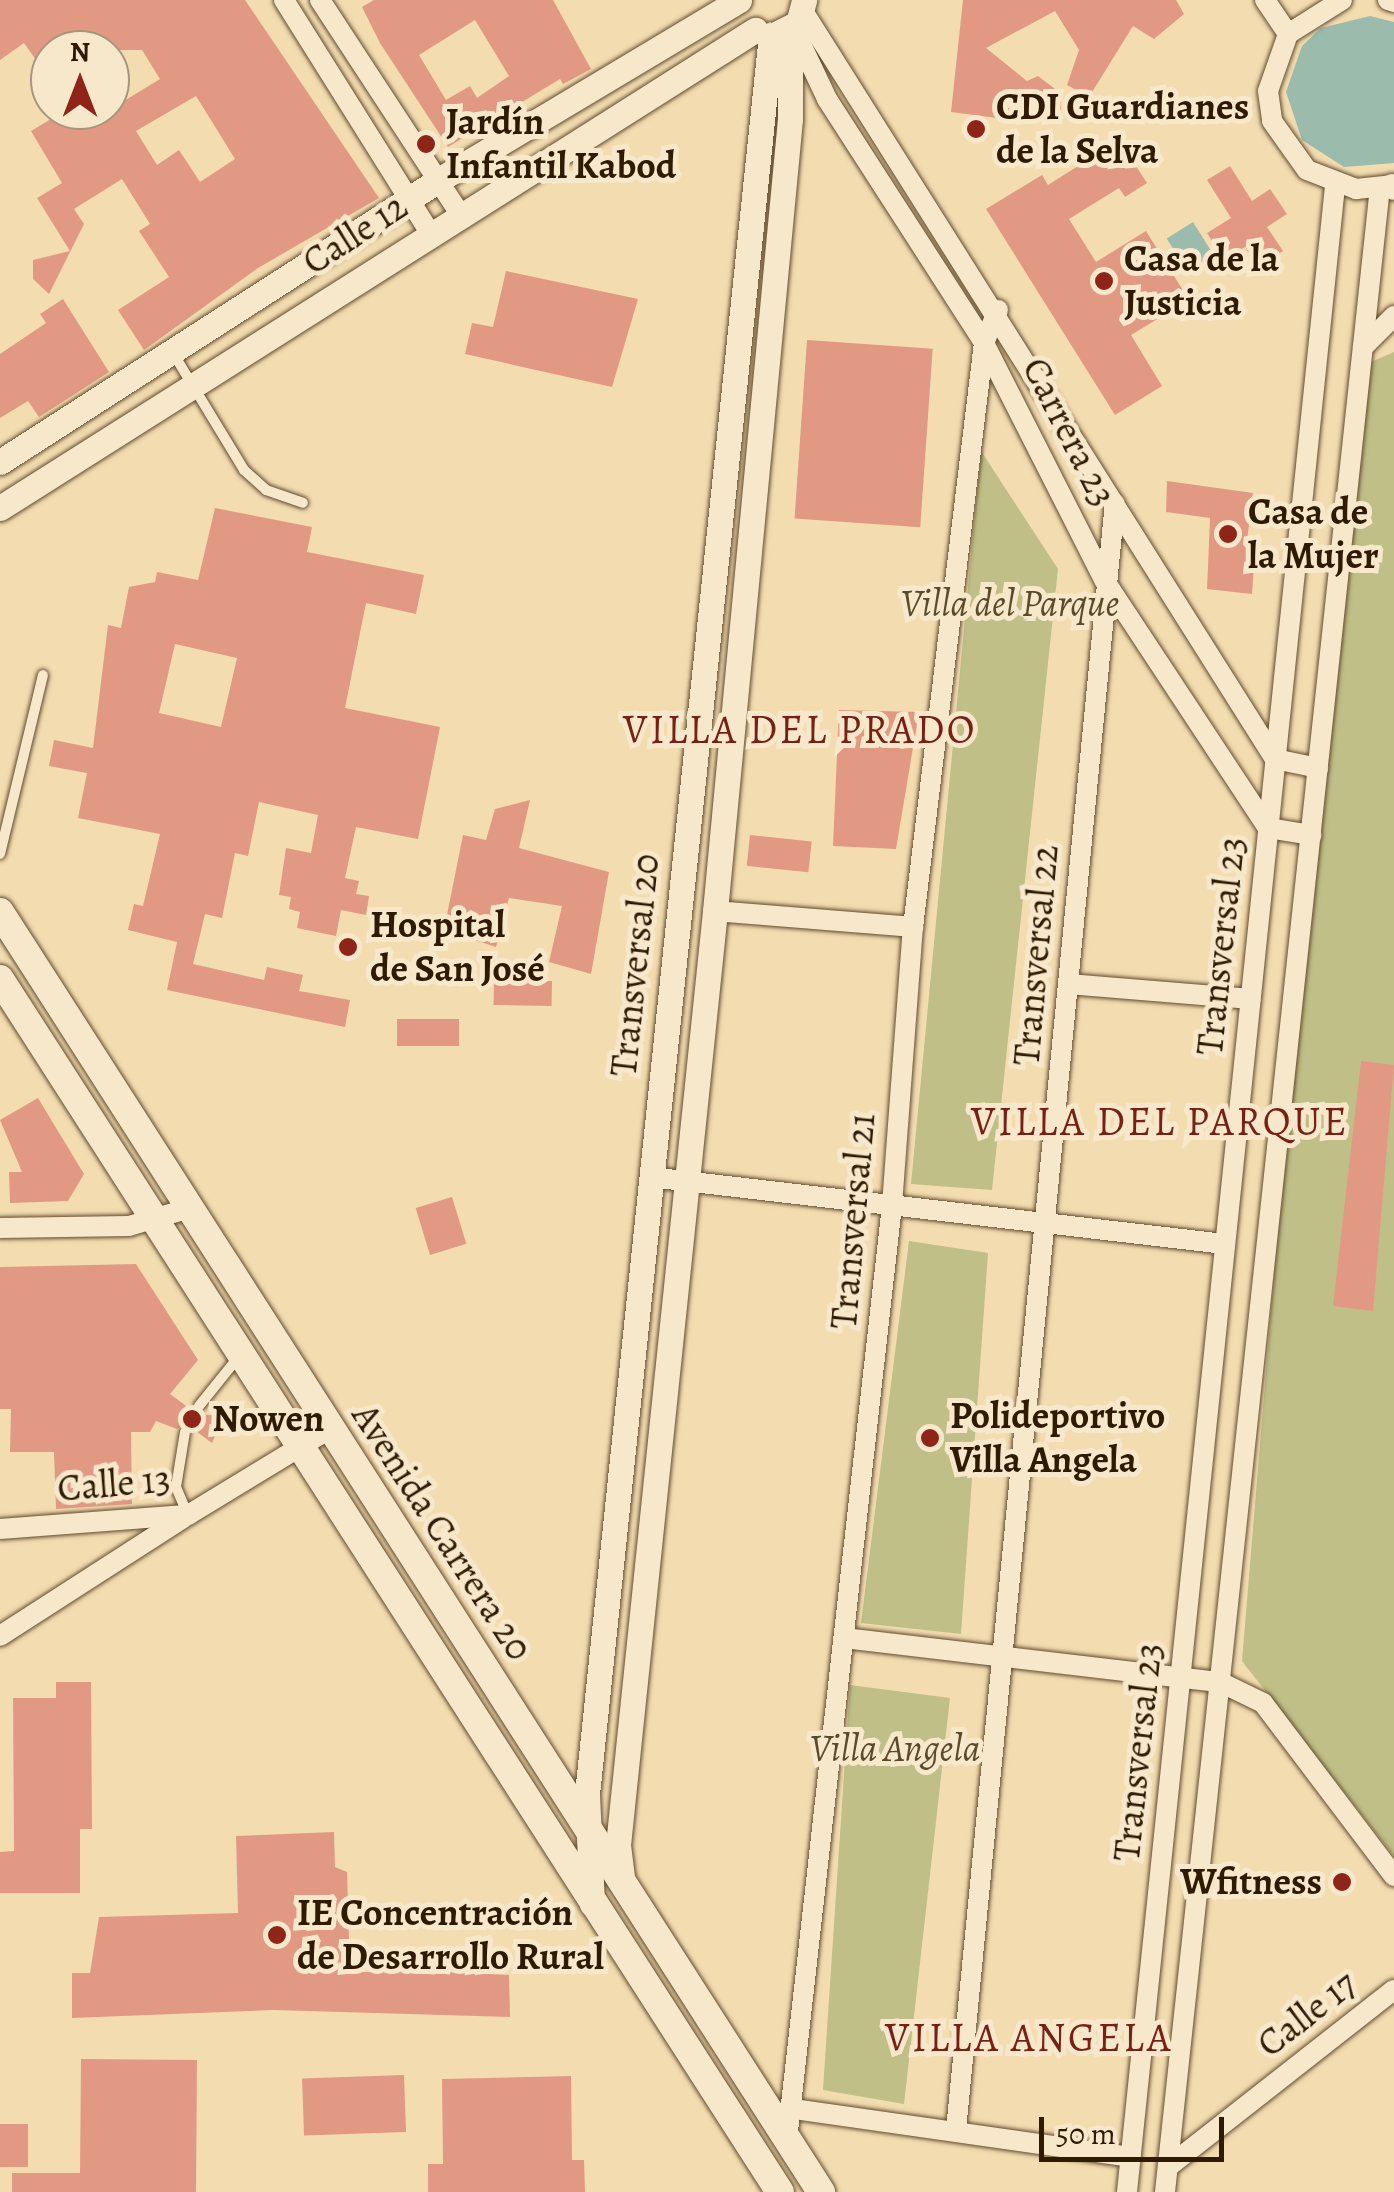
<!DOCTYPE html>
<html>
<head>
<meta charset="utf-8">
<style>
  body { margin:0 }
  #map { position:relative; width:1394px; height:2192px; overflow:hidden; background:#f3dcb0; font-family:Alegreya,serif }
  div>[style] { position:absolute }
  .green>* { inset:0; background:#c0bf87 }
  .water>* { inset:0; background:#9bbbad; transform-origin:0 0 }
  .building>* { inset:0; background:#e29984; transform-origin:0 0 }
  .roads { filter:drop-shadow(0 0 2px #604b2e) drop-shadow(0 0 2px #604b2e) }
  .service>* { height:10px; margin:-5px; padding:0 5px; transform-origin:5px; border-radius:5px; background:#f7e8cc }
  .minor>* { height:20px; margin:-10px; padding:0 10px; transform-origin:10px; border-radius:10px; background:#f7e8cc }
  .tertiary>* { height:25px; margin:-12.5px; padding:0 12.5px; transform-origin:12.5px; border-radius:12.5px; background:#f7e8cc }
  .secondary>* { height:28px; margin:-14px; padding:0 14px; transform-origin:14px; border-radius:14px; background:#f7e8cc }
  .dots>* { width:28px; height:28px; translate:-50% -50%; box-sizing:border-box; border:5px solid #f7e8cc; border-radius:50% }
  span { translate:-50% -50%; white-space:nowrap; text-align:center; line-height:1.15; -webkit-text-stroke:10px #f7e8cc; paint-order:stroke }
  .poi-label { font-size:38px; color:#2f1b03; font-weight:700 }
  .left { translate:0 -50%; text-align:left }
  .right { translate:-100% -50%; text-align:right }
  .street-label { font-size:38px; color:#2f1b03 }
  .park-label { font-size:38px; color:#5a4c2b; font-style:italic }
  .neighbourhood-label { font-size:40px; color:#7a1f14; letter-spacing:2.5px }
  .north { position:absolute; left:30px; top:30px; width:100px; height:100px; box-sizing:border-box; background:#f7e8cc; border:2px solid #a7967c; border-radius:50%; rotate:0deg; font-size:28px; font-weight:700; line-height:40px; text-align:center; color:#2f1b03 }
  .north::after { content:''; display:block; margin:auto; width:35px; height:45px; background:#8f2418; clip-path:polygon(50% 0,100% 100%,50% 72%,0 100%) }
  .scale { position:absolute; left:1039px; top:2117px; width:185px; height:45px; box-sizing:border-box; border:5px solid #2f1b03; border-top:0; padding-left:12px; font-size:30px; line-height:35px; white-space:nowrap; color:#2f1b03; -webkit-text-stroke:8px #f7e8cc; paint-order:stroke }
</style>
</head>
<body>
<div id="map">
  <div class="green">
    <i style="clip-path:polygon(1394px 352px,1394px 1856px,1242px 1661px,1324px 673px,1362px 366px)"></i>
    <i style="clip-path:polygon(981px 451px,1058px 569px,992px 1190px,911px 1184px)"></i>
    <i style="clip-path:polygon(909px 1241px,988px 1253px,961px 1634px,861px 1623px)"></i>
    <i style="clip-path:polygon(850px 1685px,950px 1698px,904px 2104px,823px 2090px)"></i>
  </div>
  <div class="water">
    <i style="clip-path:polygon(1370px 16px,1394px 22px,1394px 163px,1344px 167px,1302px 140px,1286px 92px,1302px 46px,1321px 28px)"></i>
    <i style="left:1193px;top:222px;width:44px;height:31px;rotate:58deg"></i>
  </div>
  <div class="building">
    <i style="clip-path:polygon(evenodd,0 0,245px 0,379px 198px,258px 268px,144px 350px,118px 310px,169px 277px,139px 231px,150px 224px,122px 179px,74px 209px,84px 224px,49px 294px,33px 279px,33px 260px,70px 251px,37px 198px,62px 183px,31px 131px,66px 110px,91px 110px,96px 118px,160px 79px,142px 50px,50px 50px,36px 60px,24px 43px,0 60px,0 0,196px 96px,235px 159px,200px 182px,179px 150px,157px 165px,136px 131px,196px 96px)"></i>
    <i style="clip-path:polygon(evenodd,374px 0,553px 0,591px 69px,563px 84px,560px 79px,448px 147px,380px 43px,362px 7px,374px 0,475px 20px,509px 76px,477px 98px,470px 86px,446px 100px,419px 55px,475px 20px)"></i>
    <i style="clip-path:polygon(963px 0,1176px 0,1184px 14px,1154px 39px,1133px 26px,1089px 97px,1067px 85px,1079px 50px,1055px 11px,986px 48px,1027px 81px,1038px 76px,1059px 92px,1061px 109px,1049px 120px,1033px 111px,1020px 121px,951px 112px)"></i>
    <i style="clip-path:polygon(1119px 140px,1147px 183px,1125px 197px,1119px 188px,1069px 219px,1096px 262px,1146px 231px,1189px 300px,1131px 335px,1162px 386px,1115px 415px,986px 209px,1042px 175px,1048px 185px)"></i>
    <i style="clip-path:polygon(1230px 166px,1252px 201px,1270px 189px,1287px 214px,1267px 227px,1283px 251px,1258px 267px,1245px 247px,1224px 260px,1207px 233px,1231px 218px,1207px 180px)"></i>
    <i style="clip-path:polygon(506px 271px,638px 299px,612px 387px,465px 354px,472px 323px,493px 327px)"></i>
    <i style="clip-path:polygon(63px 299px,109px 372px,39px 417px,28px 401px,0 418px,0 354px,46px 323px,40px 314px)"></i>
    <i style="left:807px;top:340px;width:126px;height:179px;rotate:4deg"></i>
    <i style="clip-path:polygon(1167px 481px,1253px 493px,1246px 548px,1255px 549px,1252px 594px,1207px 589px,1210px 518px,1166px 512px)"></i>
    <i style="clip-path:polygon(evenodd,215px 508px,312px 527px,307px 552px,424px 575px,416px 614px,366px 603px,345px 708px,440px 727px,418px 839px,356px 827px,345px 878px,359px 881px,356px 894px,369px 896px,366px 915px,341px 910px,336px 936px,297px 928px,300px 912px,289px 909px,291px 897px,279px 895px,286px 848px,311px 853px,318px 815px,259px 802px,248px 856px,235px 853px,222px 918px,205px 914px,193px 964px,264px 980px,267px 967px,303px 975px,299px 991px,350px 1000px,345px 1027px,167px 990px,177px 942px,128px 930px,134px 904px,143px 906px,160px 834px,78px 818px,87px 773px,49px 766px,54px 740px,93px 748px,108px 625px,121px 628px,129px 587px,155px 582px,157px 572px,198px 580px,215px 508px,175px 644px,237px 658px,221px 727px,159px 713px,175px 644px)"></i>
    <i style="clip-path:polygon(839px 710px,919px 712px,896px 849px,833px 846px)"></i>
    <i style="clip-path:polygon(530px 800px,519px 848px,609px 872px,591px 974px,549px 962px,562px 906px,509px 898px,496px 947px,444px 930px,463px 835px,486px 840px,495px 809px)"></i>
    <i style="left:750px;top:835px;width:62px;height:31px;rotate:6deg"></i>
    <i style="left:494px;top:980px;width:58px;height:25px;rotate:1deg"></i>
    <i style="left:397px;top:1019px;width:62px;height:27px"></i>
    <i style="clip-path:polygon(1361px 1061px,1394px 1065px,1373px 1311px,1333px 1306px)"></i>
    <i style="clip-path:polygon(38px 1098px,84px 1174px,68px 1201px,10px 1203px,9px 1172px,22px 1172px,0 1120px)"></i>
    <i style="left:452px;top:1197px;width:49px;height:38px;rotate:73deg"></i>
    <i style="clip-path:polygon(136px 1264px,198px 1360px,170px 1394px,197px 1414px,224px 1416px,212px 1443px,185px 1423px,177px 1429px,156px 1421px,150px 1432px,131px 1432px,132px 1504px,56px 1509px,54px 1452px,10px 1452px,11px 1409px,0 1409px,0 1267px)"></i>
    <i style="clip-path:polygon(56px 1682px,91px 1682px,92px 1829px,80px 1829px,80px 1893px,0 1893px,0 1852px,14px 1851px,13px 1698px,56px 1698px)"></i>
    <i style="clip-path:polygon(334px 1832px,335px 1867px,347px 1872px,350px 1972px,400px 1972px,400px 1956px,447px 1956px,447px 1972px,509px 1975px,510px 2017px,274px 2010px,72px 2018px,72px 1973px,90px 1973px,99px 1917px,238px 1913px,236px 1836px)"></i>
    <i style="clip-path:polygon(81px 2059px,197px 2060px,196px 2192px,12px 2192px,12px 2173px,80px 2173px)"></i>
    <i style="left:404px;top:2075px;width:57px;height:102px;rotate:88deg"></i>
    <i style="clip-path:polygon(571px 2076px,572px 2160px,584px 2160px,585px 2192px,428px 2192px,428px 2164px,443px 2164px,442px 2079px)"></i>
    <i style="left:0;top:2124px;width:28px;height:43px"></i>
  </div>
  <div class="roads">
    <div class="service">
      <i style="left:173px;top:353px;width:137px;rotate:58.7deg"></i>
      <i style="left:244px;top:470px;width:30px;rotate:42deg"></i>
      <i style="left:266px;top:490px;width:39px;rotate:19deg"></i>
      <i style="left:0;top:854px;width:184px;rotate:-76.5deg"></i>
      <i style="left:199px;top:1406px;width:65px;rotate:-51.2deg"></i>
      <i style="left:185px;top:1432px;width:56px;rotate:99.3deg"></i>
      <i style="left:176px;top:1487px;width:30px;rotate:67deg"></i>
    </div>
    <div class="minor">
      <i style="left:284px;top:0;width:273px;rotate:57.9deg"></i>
      <i style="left:320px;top:0;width:252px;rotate:56.8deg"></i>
      <i style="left:1265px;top:0;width:41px;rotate:55.9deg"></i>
      <i style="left:1342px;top:0;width:64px;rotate:147.8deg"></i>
      <i style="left:1288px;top:34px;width:60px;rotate:109.3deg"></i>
      <i style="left:1268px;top:91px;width:30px;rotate:82deg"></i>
      <i style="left:1272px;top:121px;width:60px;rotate:54.5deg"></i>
      <i style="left:1307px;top:170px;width:53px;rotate:21.2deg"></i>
      <i style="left:1356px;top:189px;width:36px;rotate:-6deg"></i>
      <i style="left:1388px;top:0;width:6px;rotate:18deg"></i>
      <i style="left:803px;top:11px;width:884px;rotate:57.75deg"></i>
      <i style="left:1275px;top:759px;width:44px;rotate:11.8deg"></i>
      <i style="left:793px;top:27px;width:80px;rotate:64.7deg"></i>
      <i style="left:827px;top:99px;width:290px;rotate:57.2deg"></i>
      <i style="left:984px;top:343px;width:267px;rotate:63.1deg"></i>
      <i style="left:1105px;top:581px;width:296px;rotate:56.6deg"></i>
      <i style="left:1268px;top:828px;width:44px;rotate:9.2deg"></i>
      <i style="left:1363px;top:347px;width:44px;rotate:-45deg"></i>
      <i style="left:715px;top:911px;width:199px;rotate:4.6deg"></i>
      <i style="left:1069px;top:984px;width:182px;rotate:4.7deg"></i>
      <i style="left:650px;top:1177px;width:579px;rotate:6.65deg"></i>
      <i style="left:0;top:1228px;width:129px;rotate:-0.9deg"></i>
      <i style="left:129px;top:1226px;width:64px;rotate:-16.4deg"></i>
      <i style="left:0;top:1529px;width:189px;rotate:-4.3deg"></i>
      <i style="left:188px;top:1515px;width:167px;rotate:-31.3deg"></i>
      <i style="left:0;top:1636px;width:218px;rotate:-32.8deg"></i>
      <i style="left:844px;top:1638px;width:379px;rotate:6.7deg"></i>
      <i style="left:1220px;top:1682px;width:48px;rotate:26deg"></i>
      <i style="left:1263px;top:1703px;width:217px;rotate:52.9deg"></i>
      <i style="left:794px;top:2109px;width:340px;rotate:8.1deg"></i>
      <i style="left:956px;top:2130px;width:1634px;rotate:-84.42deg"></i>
      <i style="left:787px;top:2140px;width:941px;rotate:-83.59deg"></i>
      <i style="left:892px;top:1205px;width:279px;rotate:-85.7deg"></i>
      <i style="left:913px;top:927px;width:588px;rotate:-83.07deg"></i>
      <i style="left:984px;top:343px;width:36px;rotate:-67deg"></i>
      <i style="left:1168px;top:2167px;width:287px;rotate:-38.1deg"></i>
      <i style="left:1127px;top:2192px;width:2018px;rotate:-84.08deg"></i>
      <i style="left:1165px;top:2192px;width:2016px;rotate:-83.88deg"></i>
    </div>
    <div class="tertiary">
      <i style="left:776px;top:34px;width:25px;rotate:-27deg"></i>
      <i style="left:798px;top:23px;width:24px;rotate:-75deg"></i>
      <i style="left:1392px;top:186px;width:2px;rotate:27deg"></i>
      <i style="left:0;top:462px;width:520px;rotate:-32.74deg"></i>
      <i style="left:437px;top:181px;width:352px;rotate:-30.9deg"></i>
      <i style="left:0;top:508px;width:894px;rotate:-32.34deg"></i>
      <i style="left:623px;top:1885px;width:40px;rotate:-97.1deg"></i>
      <i style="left:618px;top:1845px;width:939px;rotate:-84.07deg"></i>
      <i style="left:715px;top:911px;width:796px;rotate:-84.59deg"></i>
      <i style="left:790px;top:119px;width:89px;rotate:-90deg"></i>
      <i style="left:592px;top:1904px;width:110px;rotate:-92.6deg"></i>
      <i style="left:587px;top:1794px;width:1769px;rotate:-84.03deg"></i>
    </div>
    <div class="secondary">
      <i style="left:0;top:912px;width:1521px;rotate:57.32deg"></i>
      <i style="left:0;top:979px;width:1442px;rotate:57.26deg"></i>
    </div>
  </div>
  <div class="dots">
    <i style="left:976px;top:129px;background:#8f2418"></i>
    <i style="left:426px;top:144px;background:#8f2418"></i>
    <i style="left:1104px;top:281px;background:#8f2418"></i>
    <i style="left:1228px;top:534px;background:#8f2418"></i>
    <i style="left:348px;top:947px;background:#8f2418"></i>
    <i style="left:192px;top:1419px;background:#8f2418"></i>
    <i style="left:930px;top:1438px;background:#8f2418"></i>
    <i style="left:1342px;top:1882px;background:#8f2418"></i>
    <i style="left:277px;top:1935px;background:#8f2418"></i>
  </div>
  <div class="poi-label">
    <span class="left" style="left:996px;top:129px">CDI Guardianes<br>de la Selva</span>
    <span class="left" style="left:446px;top:144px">Jardín<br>Infantil Kabod</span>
    <span class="left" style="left:1124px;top:281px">Casa de la<br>Justicia</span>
    <span class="left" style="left:1248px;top:534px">Casa de<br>la Mujer</span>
    <span class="left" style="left:370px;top:947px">Hospital<br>de San José</span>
    <span class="left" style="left:950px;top:1438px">Polideportivo<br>Villa Angela</span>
    <span class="left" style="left:212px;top:1419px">Nowen</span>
    <span class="right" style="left:1322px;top:1882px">Wfitness</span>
    <span class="left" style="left:297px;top:1935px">IE Concentración<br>de Desarrollo Rural</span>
  </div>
  <div class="street-label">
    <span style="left:355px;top:234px;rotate:-33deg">Calle 12</span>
    <span style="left:1069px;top:432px;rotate:63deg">Carrera 23</span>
    <span style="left:1221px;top:946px;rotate:-84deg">Transversal 23</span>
    <span style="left:1036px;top:955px;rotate:-85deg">Transversal 22</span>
    <span style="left:635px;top:965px;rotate:-84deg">Transversal 20</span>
    <span style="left:853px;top:1221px;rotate:-85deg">Transversal 21</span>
    <span style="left:114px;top:1484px;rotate:-5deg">Calle 13</span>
    <span style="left:442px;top:1532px;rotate:57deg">Avenida Carrera 20</span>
    <span style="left:1138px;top:1752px;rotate:-84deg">Transversal 23</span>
    <span style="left:1307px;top:2014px;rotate:-38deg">Calle 17</span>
  </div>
  <div class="park-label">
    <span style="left:1010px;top:604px">Villa del Parque</span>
    <span style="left:895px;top:1749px">Villa Angela</span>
  </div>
  <div class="neighbourhood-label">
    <span style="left:800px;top:730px">VILLA DEL PRADO</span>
    <span style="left:1160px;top:1122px">VILLA DEL PARQUE</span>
    <span style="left:1029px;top:2038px">VILLA ANGELA</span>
  </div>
  <div class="north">N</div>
  <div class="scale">50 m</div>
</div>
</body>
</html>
